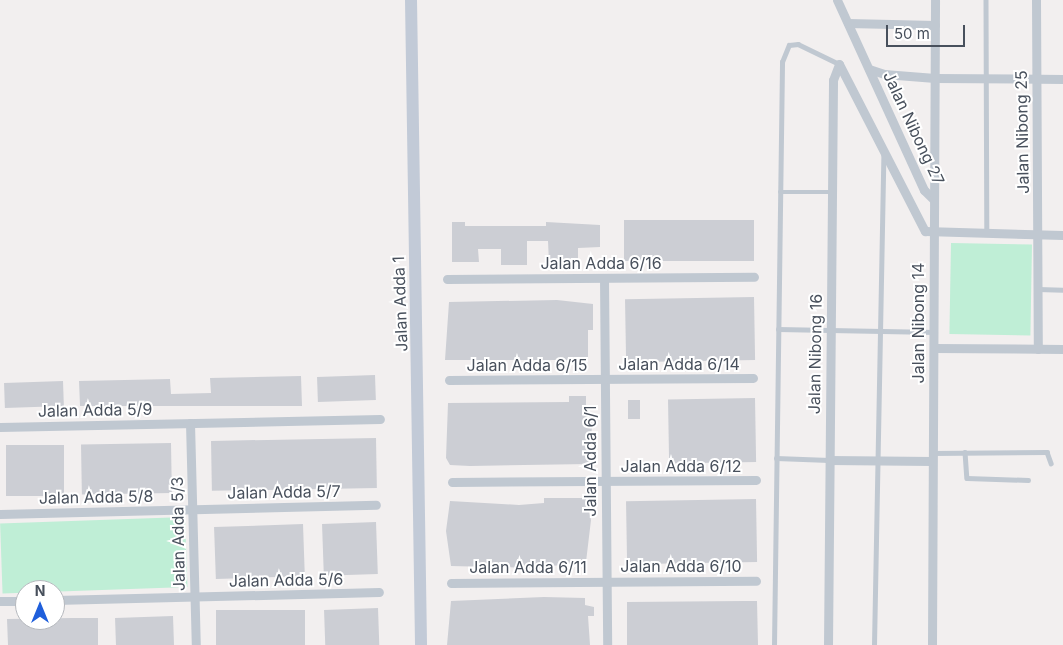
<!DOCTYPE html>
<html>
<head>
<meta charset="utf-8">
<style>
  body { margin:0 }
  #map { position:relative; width:1063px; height:645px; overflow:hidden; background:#f2efef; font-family:Inter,sans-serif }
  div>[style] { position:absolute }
  .green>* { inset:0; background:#bfeed6; transform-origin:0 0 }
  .building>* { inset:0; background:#ccced4; transform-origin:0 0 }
  .lane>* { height:4.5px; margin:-2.25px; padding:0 2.25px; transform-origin:2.25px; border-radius:2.25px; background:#c0c8d1 }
  .street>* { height:9px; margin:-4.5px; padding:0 4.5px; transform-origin:4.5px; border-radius:4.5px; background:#c0c8d1 }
  .secondary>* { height:12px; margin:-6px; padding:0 6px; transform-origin:6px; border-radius:6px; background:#c2cad7 }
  span { translate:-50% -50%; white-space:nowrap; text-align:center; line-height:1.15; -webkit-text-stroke:4px #fff; paint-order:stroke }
  .street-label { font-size:16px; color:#48505c }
  .north { position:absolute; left:15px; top:580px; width:50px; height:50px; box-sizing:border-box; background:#fff; border:1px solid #b6b9be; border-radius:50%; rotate:0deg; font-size:14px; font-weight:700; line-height:20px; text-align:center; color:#48505c }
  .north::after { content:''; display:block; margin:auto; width:18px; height:22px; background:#1f5fdb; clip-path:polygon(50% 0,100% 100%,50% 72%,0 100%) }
  .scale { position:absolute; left:886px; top:25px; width:79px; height:22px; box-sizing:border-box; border:2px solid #48505c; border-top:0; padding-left:6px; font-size:15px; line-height:18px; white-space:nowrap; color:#48505c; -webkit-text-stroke:4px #fff; paint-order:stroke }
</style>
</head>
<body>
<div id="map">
  <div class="green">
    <i style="left:951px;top:243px;width:81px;height:91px;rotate:1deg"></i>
    <i style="left:185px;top:517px;width:70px;height:185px;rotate:88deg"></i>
  </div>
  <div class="building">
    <i style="left:624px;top:220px;width:130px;height:41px"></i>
    <i style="clip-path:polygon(452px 222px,465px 222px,465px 226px,546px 226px,546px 222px,600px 225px,600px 247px,578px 248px,578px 263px,549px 263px,548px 241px,527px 241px,527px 265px,501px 265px,501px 249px,478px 249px,479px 262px,452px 262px)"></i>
    <i style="left:754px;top:297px;width:63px;height:129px;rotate:89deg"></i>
    <i style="clip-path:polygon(557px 300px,593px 304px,593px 330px,588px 330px,588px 358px,584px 360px,445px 360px,449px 302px)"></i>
    <i style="left:375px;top:375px;width:25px;height:58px;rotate:88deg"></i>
    <i style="clip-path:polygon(301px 376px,302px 406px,80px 406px,79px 381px,170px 379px,171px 394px,211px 393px,210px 378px)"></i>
    <i style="left:63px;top:381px;width:25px;height:59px;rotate:88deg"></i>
    <i style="clip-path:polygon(569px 396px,586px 396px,586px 413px,593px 413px,589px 464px,470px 466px,450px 465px,446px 458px,448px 403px,569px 402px)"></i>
    <i style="left:755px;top:398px;width:64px;height:87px;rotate:89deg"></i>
    <i style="left:628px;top:400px;width:12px;height:19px"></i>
    <i style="left:376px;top:438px;width:50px;height:165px;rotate:89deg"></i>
    <i style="left:171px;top:443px;width:50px;height:90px;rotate:89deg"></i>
    <i style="left:6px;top:445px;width:58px;height:51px"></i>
    <i style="clip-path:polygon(544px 498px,586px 498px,591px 520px,586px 562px,535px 568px,451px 566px,446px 531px,450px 501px,519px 505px,544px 503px)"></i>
    <i style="left:756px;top:499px;width:63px;height:130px;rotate:89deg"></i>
    <i style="left:376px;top:522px;width:52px;height:54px;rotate:88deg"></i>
    <i style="left:303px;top:524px;width:52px;height:89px;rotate:88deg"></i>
    <i style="clip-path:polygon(544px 597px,585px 598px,585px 605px,594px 607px,594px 616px,588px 616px,590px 645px,447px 645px,451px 601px)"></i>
    <i style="clip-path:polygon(744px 601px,757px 601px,758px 645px,627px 645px,627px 602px)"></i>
    <i style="left:378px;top:608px;width:37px;height:54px;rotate:88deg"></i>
    <i style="left:305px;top:610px;width:35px;height:89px;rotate:90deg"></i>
    <i style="left:173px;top:616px;width:29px;height:58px;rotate:88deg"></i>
    <i style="clip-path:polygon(72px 618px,98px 618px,98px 645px,8px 645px,7px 619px)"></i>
  </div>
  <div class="lane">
    <i style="left:986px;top:0;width:232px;rotate:89.8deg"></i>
    <i style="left:780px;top:192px;width:52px"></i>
    <i style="left:1038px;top:289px;width:25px;rotate:2deg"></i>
    <i style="left:778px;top:329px;width:156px;rotate:1.1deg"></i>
    <i style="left:965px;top:452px;width:26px;rotate:86deg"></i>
    <i style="left:967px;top:478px;width:61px;rotate:1.9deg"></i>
    <i style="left:933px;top:453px;width:114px;rotate:-0.5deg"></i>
    <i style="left:1047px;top:452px;width:12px;rotate:70deg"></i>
    <i style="left:776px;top:458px;width:53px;rotate:2.2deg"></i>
    <i style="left:774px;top:645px;width:583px;rotate:-89.21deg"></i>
    <i style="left:782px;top:62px;width:18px;rotate:-68deg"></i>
    <i style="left:789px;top:45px;width:9px;rotate:-6deg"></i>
    <i style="left:798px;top:44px;width:46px;rotate:26deg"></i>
    <i style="left:874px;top:645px;width:491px;rotate:-88.9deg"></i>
  </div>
  <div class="street">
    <i style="left:837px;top:0;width:209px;rotate:65.4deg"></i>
    <i style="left:924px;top:190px;width:13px;rotate:45deg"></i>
    <i style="left:1036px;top:0;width:349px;rotate:89.7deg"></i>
    <i style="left:848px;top:23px;width:87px;rotate:1.3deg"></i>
    <i style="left:869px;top:69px;width:16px;rotate:18deg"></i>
    <i style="left:884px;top:74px;width:51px;rotate:4.5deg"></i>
    <i style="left:935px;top:78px;width:128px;rotate:0.4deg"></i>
    <i style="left:604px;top:278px;width:367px;rotate:89.5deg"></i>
    <i style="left:447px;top:279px;width:307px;rotate:-0.4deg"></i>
    <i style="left:934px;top:348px;width:129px;rotate:0.4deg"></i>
    <i style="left:449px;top:380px;width:304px;rotate:-0.4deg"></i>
    <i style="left:190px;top:423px;width:222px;rotate:88.5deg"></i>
    <i style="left:0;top:427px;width:380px;rotate:-1.2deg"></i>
    <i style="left:829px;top:460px;width:103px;rotate:0.6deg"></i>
    <i style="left:452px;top:482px;width:304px;rotate:-0.4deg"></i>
    <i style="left:0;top:514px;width:376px;rotate:-1.4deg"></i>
    <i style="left:451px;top:583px;width:305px;rotate:-0.4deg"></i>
    <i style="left:55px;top:600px;width:324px;rotate:-1.4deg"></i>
    <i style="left:0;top:601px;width:25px"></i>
    <i style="left:828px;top:645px;width:565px;rotate:-89.49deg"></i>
    <i style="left:833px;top:80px;width:17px;rotate:-69deg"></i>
    <i style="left:839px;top:64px;width:188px;rotate:62.8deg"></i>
    <i style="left:925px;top:231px;width:138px;rotate:1.7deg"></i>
    <i style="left:932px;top:645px;width:645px;rotate:-89.73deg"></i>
  </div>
  <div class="secondary">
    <i style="left:411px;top:0;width:645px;rotate:89.11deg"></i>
  </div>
  <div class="street-label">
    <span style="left:914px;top:128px;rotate:65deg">Jalan Nibong 27</span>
    <span style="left:1022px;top:132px;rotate:-91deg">Jalan Nibong 25</span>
    <span style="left:601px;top:263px">Jalan Adda 6/16</span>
    <span style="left:400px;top:304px;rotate:-92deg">Jalan Adda 1</span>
    <span style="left:918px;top:323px;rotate:-90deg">Jalan Nibong 14</span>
    <span style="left:815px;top:354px;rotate:-89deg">Jalan Nibong 16</span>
    <span style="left:679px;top:364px">Jalan Adda 6/14</span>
    <span style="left:527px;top:365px">Jalan Adda 6/15</span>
    <span style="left:95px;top:410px;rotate:-1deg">Jalan Adda 5/9</span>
    <span style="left:590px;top:461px;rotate:-90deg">Jalan Adda 6/1</span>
    <span style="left:681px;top:466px">Jalan Adda 6/12</span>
    <span style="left:284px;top:492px;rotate:-1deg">Jalan Adda 5/7</span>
    <span style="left:96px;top:497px;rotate:-1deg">Jalan Adda 5/8</span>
    <span style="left:178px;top:534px;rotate:-91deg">Jalan Adda 5/3</span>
    <span style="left:681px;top:566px">Jalan Adda 6/10</span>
    <span style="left:528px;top:567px">Jalan Adda 6/11</span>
    <span style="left:286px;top:580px;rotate:-1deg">Jalan Adda 5/6</span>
  </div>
  <div class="north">N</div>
  <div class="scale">50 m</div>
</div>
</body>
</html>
